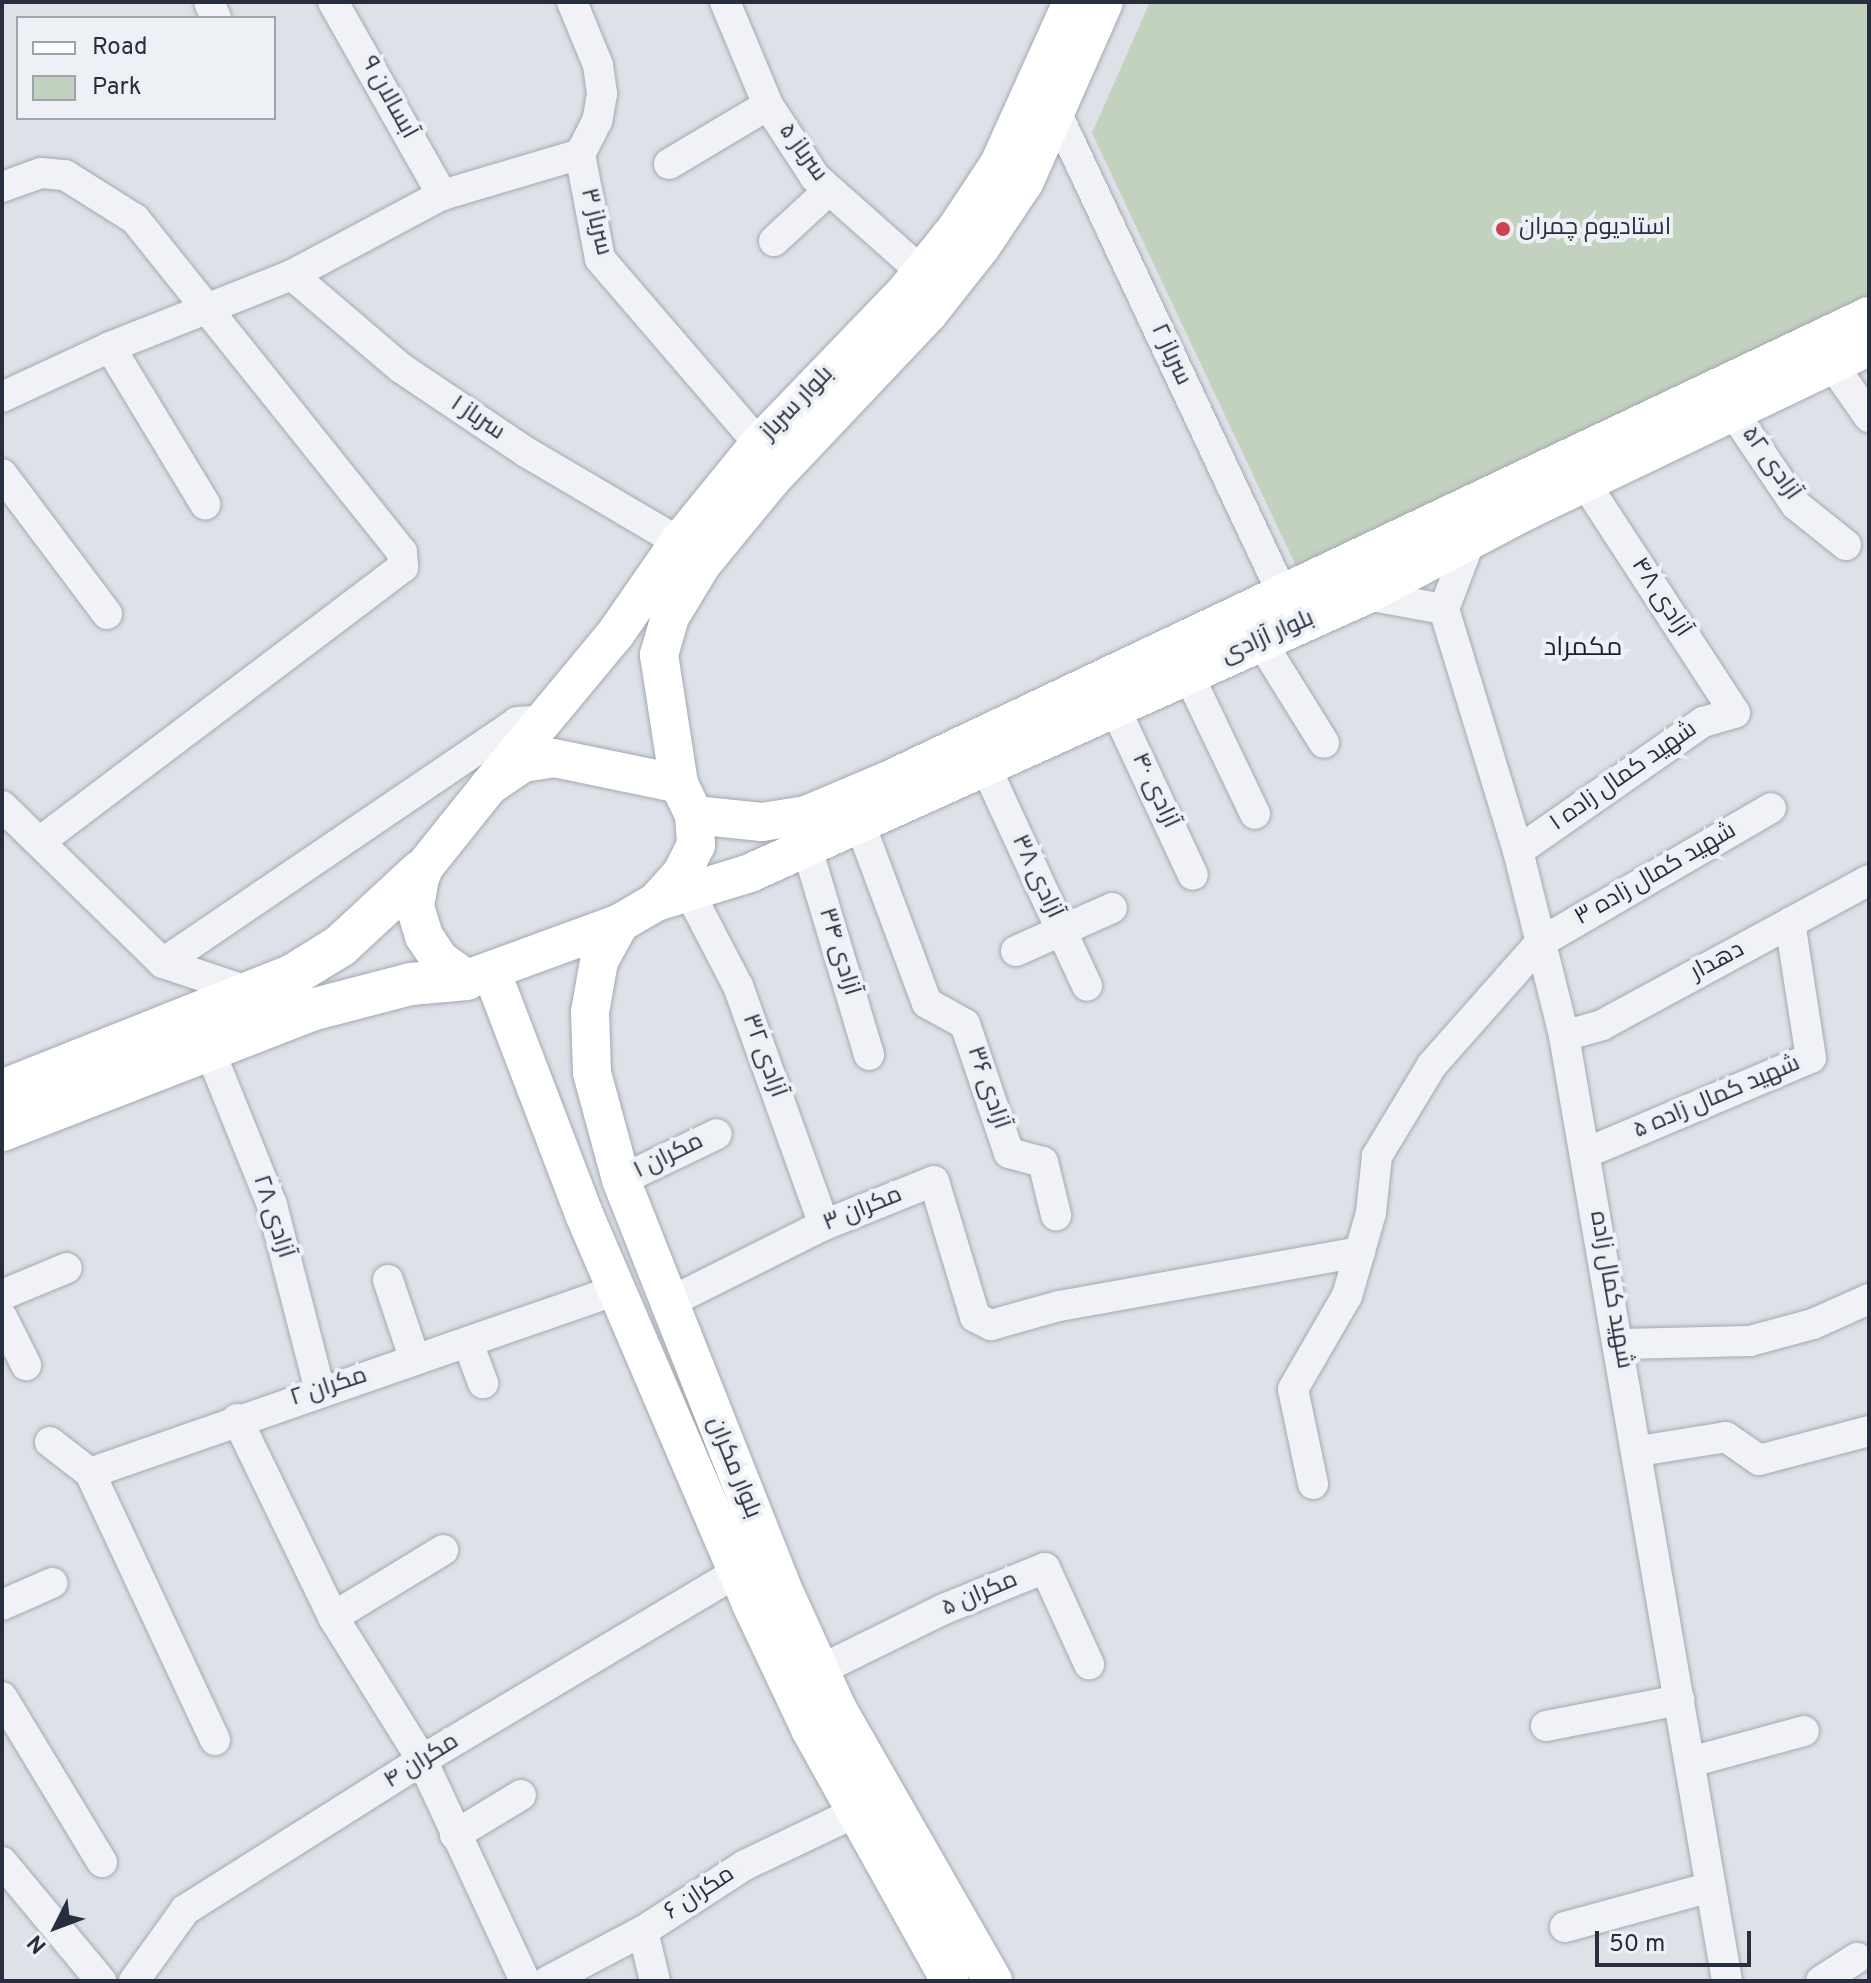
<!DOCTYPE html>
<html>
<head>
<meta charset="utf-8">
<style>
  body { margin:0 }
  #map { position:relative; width:1871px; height:1983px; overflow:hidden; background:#dee2e8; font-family:Overpass,Cairo,sans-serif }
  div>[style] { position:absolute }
  .green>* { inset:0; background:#c3d2bf }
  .roads { filter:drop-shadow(0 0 2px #a3a9b2) drop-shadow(0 0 2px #a3a9b2) }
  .minor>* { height:30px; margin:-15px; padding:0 15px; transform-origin:15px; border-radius:15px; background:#f1f2f6 }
  .major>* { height:38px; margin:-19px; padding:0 19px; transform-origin:19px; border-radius:19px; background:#fff }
  .highway>* { height:42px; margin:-21px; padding:0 21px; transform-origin:21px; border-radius:21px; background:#fff }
  .dots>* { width:22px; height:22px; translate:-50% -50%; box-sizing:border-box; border:4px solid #edf1f5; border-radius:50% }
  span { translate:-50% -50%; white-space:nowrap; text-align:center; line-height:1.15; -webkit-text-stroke:8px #edf1f5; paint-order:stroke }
  .street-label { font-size:24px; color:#272f3f }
  .poi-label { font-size:24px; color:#272f3f }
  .left { translate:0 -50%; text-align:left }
  .neighbourhood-label { font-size:26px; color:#1a202f }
  .frame { position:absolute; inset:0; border:4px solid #272f3f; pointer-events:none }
  .legend { position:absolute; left:16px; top:16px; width:260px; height:104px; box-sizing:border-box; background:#edf1f5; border:2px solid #9ea3ac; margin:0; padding:10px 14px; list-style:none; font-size:24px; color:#272f3f }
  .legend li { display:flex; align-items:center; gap:16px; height:40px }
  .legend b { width:40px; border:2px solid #9ea3ac }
  .north { position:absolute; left:16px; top:1887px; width:80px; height:80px; -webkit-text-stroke:6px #edf1f5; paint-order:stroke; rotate:228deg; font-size:22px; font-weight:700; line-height:32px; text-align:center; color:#272f3f }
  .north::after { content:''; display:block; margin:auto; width:28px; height:36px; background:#272f3f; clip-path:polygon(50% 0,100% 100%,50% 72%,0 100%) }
  .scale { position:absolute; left:1595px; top:1931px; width:156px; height:36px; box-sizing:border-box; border:4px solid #272f3f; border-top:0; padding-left:10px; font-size:24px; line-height:28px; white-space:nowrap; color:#272f3f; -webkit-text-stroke:6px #edf1f5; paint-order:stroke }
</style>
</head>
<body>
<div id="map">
  <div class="green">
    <i style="clip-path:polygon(1150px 2px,1869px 2px,1869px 301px,1302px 579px,1092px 133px)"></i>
  </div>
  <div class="roads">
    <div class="minor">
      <i style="left:209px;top:2px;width:17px;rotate:66deg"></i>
      <i style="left:333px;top:2px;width:222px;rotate:60.5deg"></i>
      <i style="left:572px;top:2px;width:68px;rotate:67.6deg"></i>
      <i style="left:598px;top:65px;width:29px;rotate:82deg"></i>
      <i style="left:602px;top:94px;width:27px;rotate:100deg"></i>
      <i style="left:597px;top:121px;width:37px;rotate:117deg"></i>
      <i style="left:580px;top:154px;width:107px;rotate:79.2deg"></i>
      <i style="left:600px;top:259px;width:244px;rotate:49.3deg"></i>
      <i style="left:725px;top:2px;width:112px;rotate:67.3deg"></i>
      <i style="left:768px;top:105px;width:86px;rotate:56.9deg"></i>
      <i style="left:815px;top:177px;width:143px;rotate:41.6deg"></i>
      <i style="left:1056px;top:112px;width:536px;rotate:64.82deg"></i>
      <i style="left:669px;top:164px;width:115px;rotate:-30.8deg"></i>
      <i style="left:2px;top:187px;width:41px;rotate:-19.7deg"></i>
      <i style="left:41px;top:173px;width:24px;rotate:5deg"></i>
      <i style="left:65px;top:175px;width:83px;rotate:32.2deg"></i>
      <i style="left:135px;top:219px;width:427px;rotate:51.3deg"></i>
      <i style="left:402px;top:552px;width:15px;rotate:86deg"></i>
      <i style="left:403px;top:567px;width:454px;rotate:142.9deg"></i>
      <i style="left:774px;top:241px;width:75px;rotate:-42.8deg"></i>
      <i style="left:292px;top:275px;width:143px;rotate:40.5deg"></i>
      <i style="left:401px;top:368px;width:151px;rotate:33.9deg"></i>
      <i style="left:526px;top:452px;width:178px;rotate:30.5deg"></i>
      <i style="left:110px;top:347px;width:184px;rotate:58.8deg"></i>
      <i style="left:1832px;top:364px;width:65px;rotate:55.1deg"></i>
      <i style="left:2px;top:397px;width:119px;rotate:-24.8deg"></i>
      <i style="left:110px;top:347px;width:196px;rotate:-21.6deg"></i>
      <i style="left:292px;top:275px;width:170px;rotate:-28.1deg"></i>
      <i style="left:442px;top:195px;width:144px;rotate:-16.5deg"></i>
      <i style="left:1733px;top:412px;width:112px;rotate:55.9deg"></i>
      <i style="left:1796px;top:505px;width:64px;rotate:38.7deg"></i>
      <i style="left:2px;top:474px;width:175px;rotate:53.1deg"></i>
      <i style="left:1366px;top:595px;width:79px;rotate:10.2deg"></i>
      <i style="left:1444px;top:609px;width:253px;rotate:73deg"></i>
      <i style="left:1518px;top:851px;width:191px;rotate:76deg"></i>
      <i style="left:1564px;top:1036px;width:959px;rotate:80.21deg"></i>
      <i style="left:1444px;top:609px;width:73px;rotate:-69.1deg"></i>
      <i style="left:1260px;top:640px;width:121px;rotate:58.1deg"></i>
      <i style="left:1188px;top:674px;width:155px;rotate:64.4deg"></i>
      <i style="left:1115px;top:708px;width:184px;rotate:65deg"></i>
      <i style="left:986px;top:768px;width:240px;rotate:65.1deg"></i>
      <i style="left:2px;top:806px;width:225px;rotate:44.3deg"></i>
      <i style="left:163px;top:963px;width:95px;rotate:18.4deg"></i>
      <i style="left:860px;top:824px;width:191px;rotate:69.5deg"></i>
      <i style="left:927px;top:1003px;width:43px;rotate:28.9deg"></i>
      <i style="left:965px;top:1024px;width:136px;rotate:71.2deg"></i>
      <i style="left:1009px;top:1153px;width:35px;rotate:15deg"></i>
      <i style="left:1043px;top:1162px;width:55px;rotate:76.2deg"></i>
      <i style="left:807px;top:848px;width:216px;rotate:73.3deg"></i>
      <i style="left:1518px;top:851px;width:226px;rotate:-34.9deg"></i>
      <i style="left:1703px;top:722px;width:33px;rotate:-16deg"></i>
      <i style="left:1735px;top:713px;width:275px;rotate:-123.1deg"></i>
      <i style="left:689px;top:892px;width:106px;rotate:62.5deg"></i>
      <i style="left:738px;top:986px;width:254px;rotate:70.2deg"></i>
      <i style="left:1016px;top:951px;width:105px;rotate:-24.1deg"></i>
      <i style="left:163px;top:963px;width:428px;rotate:-34.2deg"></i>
      <i style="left:517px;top:722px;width:27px;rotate:-4deg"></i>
      <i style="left:1564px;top:1036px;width:40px;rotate:-16deg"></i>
      <i style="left:1602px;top:1025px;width:304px;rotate:-28.5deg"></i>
      <i style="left:209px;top:1049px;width:168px;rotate:68deg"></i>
      <i style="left:272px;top:1205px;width:191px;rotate:75.5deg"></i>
      <i style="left:1586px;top:1153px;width:244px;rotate:-22.9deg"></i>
      <i style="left:1811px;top:1058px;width:137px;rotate:-98.8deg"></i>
      <i style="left:621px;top:1180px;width:106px;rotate:-25.6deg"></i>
      <i style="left:388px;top:1280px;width:84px;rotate:71.4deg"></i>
      <i style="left:2px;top:1295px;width:70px;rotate:-22.6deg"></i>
      <i style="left:666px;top:1304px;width:177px;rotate:-26.6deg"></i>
      <i style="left:824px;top:1225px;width:118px;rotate:-21.8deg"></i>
      <i style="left:934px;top:1181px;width:142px;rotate:73.2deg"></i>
      <i style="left:975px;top:1317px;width:18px;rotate:27deg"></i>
      <i style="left:991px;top:1325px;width:71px;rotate:-15.6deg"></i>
      <i style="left:1059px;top:1306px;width:306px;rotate:-10.2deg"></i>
      <i style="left:2px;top:1317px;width:54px;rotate:63.4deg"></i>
      <i style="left:468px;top:1343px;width:43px;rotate:69.4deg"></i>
      <i style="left:1621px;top:1344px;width:129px;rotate:-1.3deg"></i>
      <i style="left:1750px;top:1341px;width:65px;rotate:-15.1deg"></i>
      <i style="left:1813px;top:1324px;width:61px;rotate:-24.1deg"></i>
      <i style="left:237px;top:1419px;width:220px;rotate:64.1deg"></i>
      <i style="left:333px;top:1617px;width:168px;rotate:58.1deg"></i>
      <i style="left:422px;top:1760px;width:244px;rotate:65deg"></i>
      <i style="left:50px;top:1442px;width:51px;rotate:37.8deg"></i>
      <i style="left:90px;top:1473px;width:558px;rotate:-19.15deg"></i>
      <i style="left:1639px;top:1451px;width:88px;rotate:-9.1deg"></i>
      <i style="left:1726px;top:1437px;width:40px;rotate:34.9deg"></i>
      <i style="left:1759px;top:1460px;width:114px;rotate:-14.8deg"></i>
      <i style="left:90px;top:1473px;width:295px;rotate:64.9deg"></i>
      <i style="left:1313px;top:1484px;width:97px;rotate:-101.9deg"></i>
      <i style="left:1293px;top:1389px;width:108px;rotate:-59.9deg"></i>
      <i style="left:1347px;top:1296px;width:86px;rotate:-73.9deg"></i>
      <i style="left:1371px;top:1213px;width:57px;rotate:-84deg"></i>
      <i style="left:1377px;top:1156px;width:106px;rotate:-58.9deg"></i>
      <i style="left:1432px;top:1065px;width:164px;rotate:-48.5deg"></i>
      <i style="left:1541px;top:942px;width:266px;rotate:-30.2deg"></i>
      <i style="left:2px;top:1605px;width:55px;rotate:-23.7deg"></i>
      <i style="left:333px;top:1617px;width:129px;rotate:-31.3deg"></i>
      <i style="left:820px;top:1670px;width:138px;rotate:-26.2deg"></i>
      <i style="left:944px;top:1609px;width:109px;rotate:-22.1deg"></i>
      <i style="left:1045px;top:1568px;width:106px;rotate:65.4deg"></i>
      <i style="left:2px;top:1697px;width:193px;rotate:58.8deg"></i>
      <i style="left:1546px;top:1726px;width:136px;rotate:-11deg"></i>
      <i style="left:1690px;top:1762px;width:118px;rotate:-15.2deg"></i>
      <i style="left:455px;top:1835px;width:77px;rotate:-31.2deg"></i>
      <i style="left:2px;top:1862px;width:155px;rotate:50.2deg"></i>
      <i style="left:1565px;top:1927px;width:151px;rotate:-15.3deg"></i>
      <i style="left:643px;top:1931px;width:51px;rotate:76.5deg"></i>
      <i style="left:134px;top:1981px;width:87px;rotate:-54.3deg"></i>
      <i style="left:185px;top:1910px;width:280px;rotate:-32.3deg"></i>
      <i style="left:422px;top:1760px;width:367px;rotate:-30.8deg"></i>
      <i style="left:548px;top:1981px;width:107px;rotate:-27.8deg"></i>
      <i style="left:643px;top:1931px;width:121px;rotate:-32.9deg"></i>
      <i style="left:745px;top:1865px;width:123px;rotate:-25.5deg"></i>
      <i style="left:1821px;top:1981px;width:43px;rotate:-32.6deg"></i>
    </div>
    <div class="major">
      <i style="left:554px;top:758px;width:128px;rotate:11.7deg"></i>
      <i style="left:679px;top:784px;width:34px;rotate:64deg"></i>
      <i style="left:694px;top:815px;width:30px;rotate:86deg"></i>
      <i style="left:696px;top:845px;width:31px;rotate:117deg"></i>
      <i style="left:682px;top:873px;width:39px;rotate:132deg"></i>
      <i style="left:656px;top:902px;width:42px;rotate:149.7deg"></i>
      <i style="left:620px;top:923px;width:163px;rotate:159.9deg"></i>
      <i style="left:467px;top:979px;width:33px;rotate:-145deg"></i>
      <i style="left:440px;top:960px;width:29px;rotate:-124deg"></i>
      <i style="left:424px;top:936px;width:31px;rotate:-107deg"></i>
      <i style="left:415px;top:906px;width:36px;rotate:-80deg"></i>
      <i style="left:421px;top:871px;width:109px;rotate:-51.3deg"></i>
      <i style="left:489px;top:786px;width:41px;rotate:-34.1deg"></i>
      <i style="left:523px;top:763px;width:31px;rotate:-9deg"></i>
      <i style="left:679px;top:784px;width:131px;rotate:-98.8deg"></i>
      <i style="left:659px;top:655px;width:40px;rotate:-74deg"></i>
      <i style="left:670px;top:617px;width:62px;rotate:-58.9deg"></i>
      <i style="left:702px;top:564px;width:109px;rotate:-50.6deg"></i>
      <i style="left:771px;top:480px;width:228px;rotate:-46.6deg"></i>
      <i style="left:928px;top:314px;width:85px;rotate:-51.7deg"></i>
      <i style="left:981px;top:247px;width:79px;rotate:-56.3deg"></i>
      <i style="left:1025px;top:181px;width:196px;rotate:-66.2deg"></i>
      <i style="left:489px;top:786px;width:199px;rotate:-50.3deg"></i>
      <i style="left:616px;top:633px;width:111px;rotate:-55.3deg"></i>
      <i style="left:679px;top:542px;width:127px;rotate:-50.8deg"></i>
      <i style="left:759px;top:444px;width:214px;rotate:-46.1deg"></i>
      <i style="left:907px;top:290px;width:78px;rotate:-51.2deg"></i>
      <i style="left:956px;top:229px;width:78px;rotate:-56.5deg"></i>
      <i style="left:999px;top:164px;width:178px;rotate:-65.7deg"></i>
      <i style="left:694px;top:815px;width:68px;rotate:5.9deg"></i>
      <i style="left:762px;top:822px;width:45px;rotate:-9deg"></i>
      <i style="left:806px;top:815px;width:90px;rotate:-22.9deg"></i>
      <i style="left:889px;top:780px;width:1084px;rotate:-25.34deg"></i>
      <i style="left:656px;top:902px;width:98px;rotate:-17.1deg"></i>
      <i style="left:750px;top:873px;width:676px;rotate:-24.29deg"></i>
      <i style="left:1366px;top:595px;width:181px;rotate:-27.7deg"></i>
      <i style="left:1526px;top:511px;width:380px;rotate:-25.6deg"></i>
      <i style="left:620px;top:923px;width:43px;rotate:118.9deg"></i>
      <i style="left:599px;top:961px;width:52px;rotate:100deg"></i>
      <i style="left:590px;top:1012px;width:61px;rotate:88.1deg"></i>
      <i style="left:592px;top:1073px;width:111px;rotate:74.8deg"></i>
      <i style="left:621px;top:1180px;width:435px;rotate:68.4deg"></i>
      <i style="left:781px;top:1585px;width:137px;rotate:65.5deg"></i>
      <i style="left:838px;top:1710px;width:312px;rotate:60.2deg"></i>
      <i style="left:492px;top:973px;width:258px;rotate:69.1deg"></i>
      <i style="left:584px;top:1214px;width:424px;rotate:66.8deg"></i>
      <i style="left:751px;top:1604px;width:138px;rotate:64.7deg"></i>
      <i style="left:810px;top:1729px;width:288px;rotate:60.9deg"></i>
    </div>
    <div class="highway">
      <i style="left:2px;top:1091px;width:313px;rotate:-21.7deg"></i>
      <i style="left:293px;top:975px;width:55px;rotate:-31.7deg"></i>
      <i style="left:340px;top:946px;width:110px;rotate:-42.8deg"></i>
      <i style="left:2px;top:1130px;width:331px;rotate:-21.2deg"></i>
      <i style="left:311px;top:1010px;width:103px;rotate:-14.6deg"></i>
      <i style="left:411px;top:984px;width:56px;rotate:-5.1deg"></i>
    </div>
  </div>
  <div class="dots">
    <i style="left:1503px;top:229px;background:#ce4154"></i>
  </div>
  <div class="street-label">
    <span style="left:388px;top:98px;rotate:61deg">آبسالان ۹</span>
    <span style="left:802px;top:153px;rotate:54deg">سرباز ۵</span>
    <span style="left:595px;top:222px;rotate:76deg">سرباز ۳</span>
    <span style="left:1170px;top:355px;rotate:65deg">سرباز ۲</span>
    <span style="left:798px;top:404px;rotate:-46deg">بلوار سرباز</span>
    <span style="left:477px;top:419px;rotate:34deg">سرباز ۱</span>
    <span style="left:1770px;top:464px;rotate:55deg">آزادی ۵۲</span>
    <span style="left:1660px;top:598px;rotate:57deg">آزادی ۴۸</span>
    <span style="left:1268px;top:638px;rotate:-24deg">بلوار آزادی</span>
    <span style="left:1624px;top:777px;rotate:-35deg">شهید کمال زاده ۱</span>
    <span style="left:1154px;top:791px;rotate:65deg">آزادی ۴۰</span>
    <span style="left:1656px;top:875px;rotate:-30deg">شهید کمال زاده ۳</span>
    <span style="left:1036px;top:877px;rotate:65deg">آزادی ۳۸</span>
    <span style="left:838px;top:952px;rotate:73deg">آزادی ۳۴</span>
    <span style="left:1718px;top:962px;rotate:-28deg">دهدار</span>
    <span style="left:763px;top:1056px;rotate:70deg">آزادی ۳۲</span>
    <span style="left:987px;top:1088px;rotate:71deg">آزادی ۳۶</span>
    <span style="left:1717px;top:1098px;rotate:-23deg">شهید کمال زاده ۵</span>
    <span style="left:669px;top:1157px;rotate:-26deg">مکران ۱</span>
    <span style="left:863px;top:1210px;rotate:-22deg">مکران ۳</span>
    <span style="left:272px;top:1217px;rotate:72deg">آزادی ۲۸</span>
    <span style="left:1610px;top:1290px;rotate:80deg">شهید کمال زاده</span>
    <span style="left:329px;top:1388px;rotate:-18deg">مکران ۲</span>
    <span style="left:733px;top:1468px;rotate:68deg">بلوار مکران</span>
    <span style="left:980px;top:1595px;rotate:-23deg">مکران ۵</span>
    <span style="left:422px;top:1762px;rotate:-32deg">مکران ۴</span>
    <span style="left:700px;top:1894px;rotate:-33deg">مکران ۶</span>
  </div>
  <div class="poi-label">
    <span class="left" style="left:1519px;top:229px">استادیوم چمران</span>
  </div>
  <div class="neighbourhood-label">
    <span style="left:1583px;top:649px">مکمراد</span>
  </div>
  <div class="frame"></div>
  <ul class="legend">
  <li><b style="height:10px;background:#fff"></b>Road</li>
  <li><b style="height:22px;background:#c3d2bf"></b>Park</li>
  </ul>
  <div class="north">N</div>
  <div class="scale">50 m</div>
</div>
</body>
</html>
